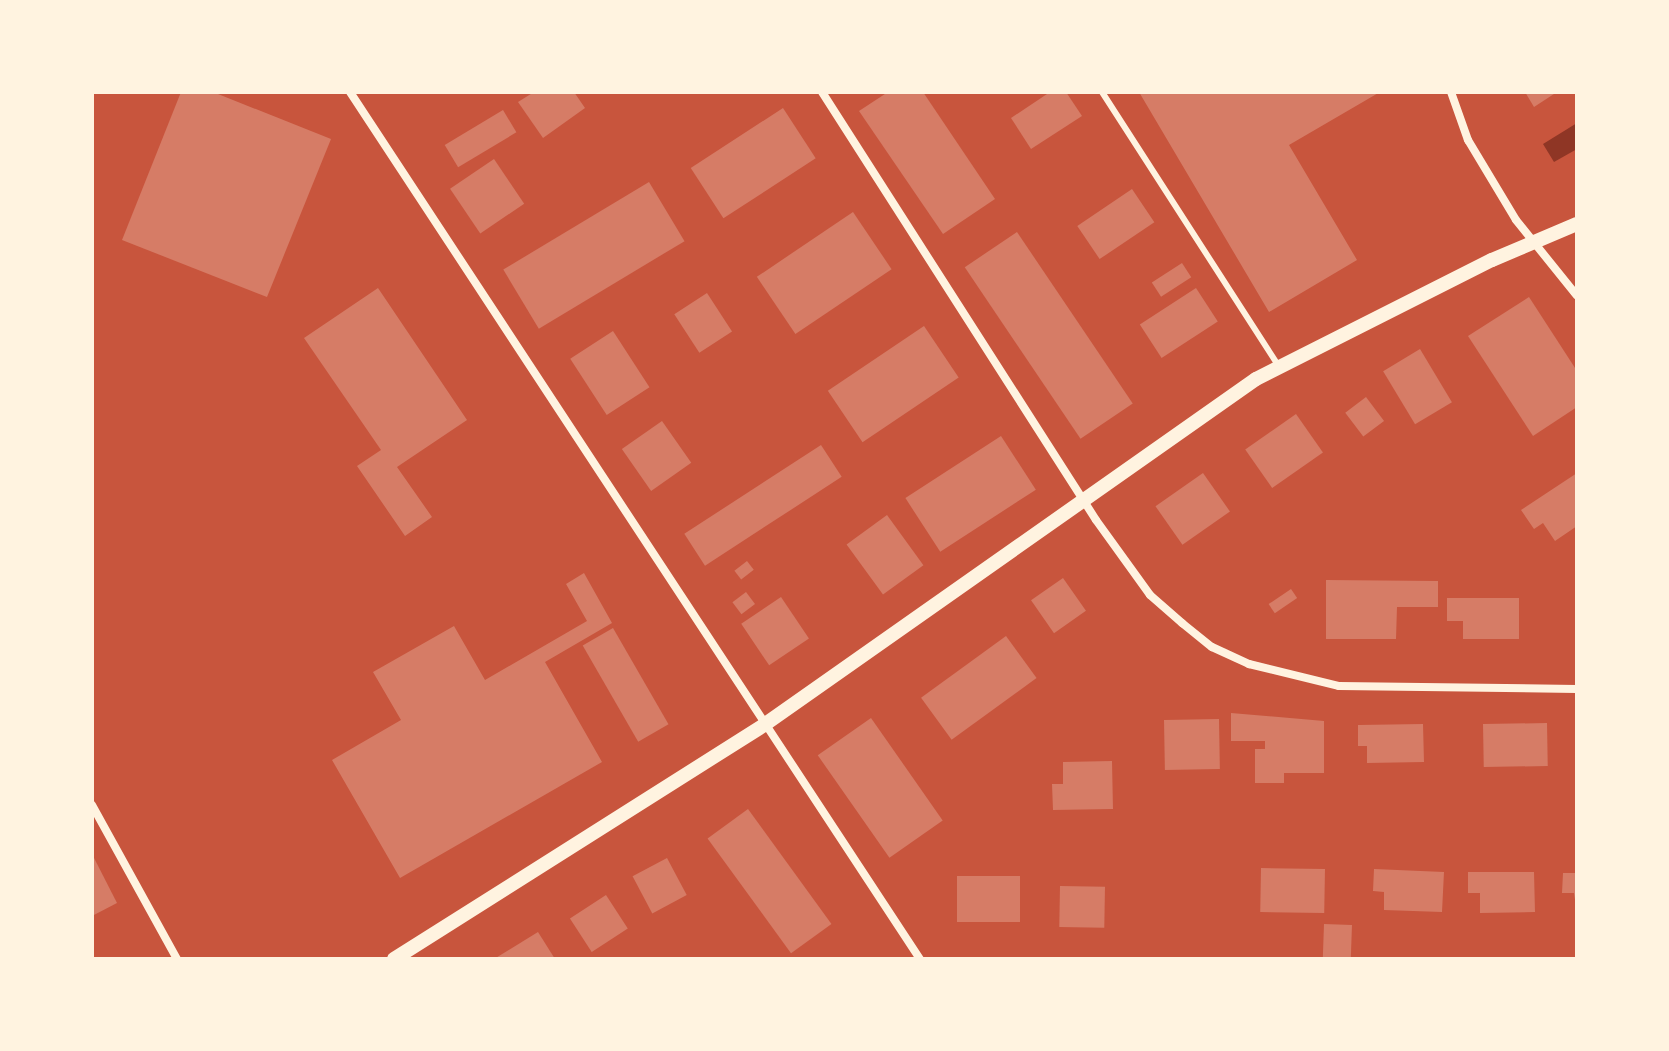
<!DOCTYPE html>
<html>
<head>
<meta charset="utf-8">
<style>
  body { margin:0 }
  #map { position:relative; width:1669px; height:1051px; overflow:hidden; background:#c8553d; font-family:"Sofia Sans Condensed",sans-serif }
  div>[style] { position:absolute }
  .water>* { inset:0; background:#8f3625 }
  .building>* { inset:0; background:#d67c66; transform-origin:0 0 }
  .service>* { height:6px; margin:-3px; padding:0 3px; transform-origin:3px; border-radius:3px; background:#fff3e0 }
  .minor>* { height:8px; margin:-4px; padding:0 4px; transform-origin:4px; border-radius:4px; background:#fff3e0 }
  .tertiary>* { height:14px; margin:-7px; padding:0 7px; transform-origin:7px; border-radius:7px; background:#fff3e0 }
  span { translate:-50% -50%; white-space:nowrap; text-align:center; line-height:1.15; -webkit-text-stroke:6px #fff3e0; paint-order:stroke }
  .frame { position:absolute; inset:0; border:94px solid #fff3e0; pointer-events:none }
</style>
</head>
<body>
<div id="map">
  <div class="water">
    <i style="clip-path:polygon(1577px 123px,1577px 149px,1554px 162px,1543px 144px)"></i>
  </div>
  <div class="building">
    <i style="clip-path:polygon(181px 92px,213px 92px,331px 139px,267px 297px,122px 240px)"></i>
    <i style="clip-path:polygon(534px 92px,574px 92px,585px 108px,543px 138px,518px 102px)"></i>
    <i style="clip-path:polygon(888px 92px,923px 92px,995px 199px,943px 234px,859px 111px)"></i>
    <i style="clip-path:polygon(1050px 92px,1066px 92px,1082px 116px,1031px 149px,1011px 118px)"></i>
    <i style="clip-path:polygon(1139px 92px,1380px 92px,1289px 145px,1357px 260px,1269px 312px)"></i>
    <i style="clip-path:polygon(1525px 92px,1557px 92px,1534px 107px)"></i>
    <i style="left:783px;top:108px;width:60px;height:110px;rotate:57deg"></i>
    <i style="left:503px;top:110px;width:26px;height:68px;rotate:59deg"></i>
    <i style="left:494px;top:159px;width:54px;height:53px;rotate:56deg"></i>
    <i style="left:649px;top:182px;width:69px;height:170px;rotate:59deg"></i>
    <i style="left:1132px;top:189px;width:40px;height:66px;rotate:56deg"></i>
    <i style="left:853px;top:212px;width:69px;height:116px;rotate:56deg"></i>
    <i style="left:1017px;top:232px;width:207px;height:63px;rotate:56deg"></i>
    <i style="left:1182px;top:263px;width:17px;height:36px;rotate:57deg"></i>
    <i style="clip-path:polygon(378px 288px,467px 420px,397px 467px,432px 517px,405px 536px,357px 466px,381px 450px,304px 338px)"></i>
    <i style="left:1196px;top:288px;width:40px;height:67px;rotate:57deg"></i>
    <i style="left:707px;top:293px;width:46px;height:39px;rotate:57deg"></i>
    <i style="clip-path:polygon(1529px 297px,1577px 371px,1577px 407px,1533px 436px,1468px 336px)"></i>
    <i style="left:924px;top:326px;width:62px;height:116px;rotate:56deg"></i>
    <i style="left:613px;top:331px;width:67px;height:51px;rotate:57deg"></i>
    <i style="left:1420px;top:349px;width:62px;height:43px;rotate:59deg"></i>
    <i style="left:1366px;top:397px;width:30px;height:26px;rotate:53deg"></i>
    <i style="left:1296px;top:414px;width:47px;height:62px;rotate:55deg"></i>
    <i style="left:662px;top:421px;width:51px;height:49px;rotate:55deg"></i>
    <i style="left:1001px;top:436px;width:64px;height:114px;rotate:57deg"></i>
    <i style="left:821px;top:445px;width:38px;height:163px;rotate:57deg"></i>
    <i style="left:1203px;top:473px;width:47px;height:58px;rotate:55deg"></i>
    <i style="clip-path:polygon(1577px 473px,1577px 526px,1555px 541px,1543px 523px,1534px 529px,1521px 510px)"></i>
    <i style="left:887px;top:515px;width:62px;height:50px;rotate:54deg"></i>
    <i style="left:747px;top:561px;width:11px;height:16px;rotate:52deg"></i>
    <i style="clip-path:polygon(584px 573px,612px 623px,545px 662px,602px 762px,400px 878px,332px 760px,401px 720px,373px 672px,454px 626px,485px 680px,587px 621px,566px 584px)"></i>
    <i style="left:1063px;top:578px;width:40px;height:39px;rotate:55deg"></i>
    <i style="clip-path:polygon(1326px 580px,1438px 581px,1438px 607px,1397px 607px,1396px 639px,1326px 639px)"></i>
    <i style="left:1291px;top:589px;width:11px;height:27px;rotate:56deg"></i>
    <i style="left:746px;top:592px;width:15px;height:17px;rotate:53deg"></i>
    <i style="left:781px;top:597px;width:50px;height:48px;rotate:56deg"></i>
    <i style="clip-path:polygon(1447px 598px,1519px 598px,1519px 639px,1463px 639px,1463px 621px,1447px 621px)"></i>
    <i style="left:613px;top:628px;width:111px;height:35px;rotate:60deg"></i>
    <i style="left:1006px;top:636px;width:52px;height:105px;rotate:54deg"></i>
    <i style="clip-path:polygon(1231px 713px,1324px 721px,1324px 773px,1284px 773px,1284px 783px,1255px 783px,1255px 749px,1265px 749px,1265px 741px,1231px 741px)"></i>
    <i style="left:871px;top:718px;width:125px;height:65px;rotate:55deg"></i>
    <i style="left:1219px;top:719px;width:50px;height:55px;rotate:89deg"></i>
    <i style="left:1547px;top:723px;width:43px;height:64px;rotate:89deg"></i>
    <i style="clip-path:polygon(1423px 724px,1424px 762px,1367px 763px,1367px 746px,1358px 746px,1358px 725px)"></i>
    <i style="clip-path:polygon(1112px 761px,1113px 809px,1053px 810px,1052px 784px,1063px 784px,1063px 762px)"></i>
    <i style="left:748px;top:809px;width:142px;height:50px;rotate:54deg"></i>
    <i style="clip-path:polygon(92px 854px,117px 903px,92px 916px)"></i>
    <i style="left:667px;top:858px;width:42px;height:39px;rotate:62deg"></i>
    <i style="left:1261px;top:868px;width:64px;height:44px;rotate:1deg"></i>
    <i style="clip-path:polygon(1374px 869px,1444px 872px,1442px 912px,1384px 910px,1384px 892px,1373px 891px)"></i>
    <i style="clip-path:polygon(1468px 872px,1534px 872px,1535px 912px,1480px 913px,1480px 893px,1468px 893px)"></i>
    <i style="clip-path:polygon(1563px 873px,1577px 873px,1577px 913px,1574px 893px,1562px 893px)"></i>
    <i style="left:957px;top:876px;width:63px;height:46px"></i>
    <i style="left:1060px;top:886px;width:45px;height:41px;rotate:1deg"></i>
    <i style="left:606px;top:895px;width:40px;height:43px;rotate:57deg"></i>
    <i style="left:1324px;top:924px;width:28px;height:33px;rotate:2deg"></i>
    <i style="clip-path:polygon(538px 932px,555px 959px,494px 959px)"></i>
  </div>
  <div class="service">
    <i style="left:1102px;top:92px;width:325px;rotate:57.2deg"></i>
  </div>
  <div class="minor">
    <i style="left:350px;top:92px;width:1038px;rotate:56.68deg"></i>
    <i style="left:822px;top:92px;width:508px;rotate:57.37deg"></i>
    <i style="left:1096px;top:520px;width:92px;rotate:54.2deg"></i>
    <i style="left:1150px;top:595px;width:43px;rotate:41.2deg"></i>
    <i style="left:1182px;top:623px;width:38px;rotate:39deg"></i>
    <i style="left:1212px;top:647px;width:41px;rotate:24.7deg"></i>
    <i style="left:1249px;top:664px;width:93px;rotate:13.7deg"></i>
    <i style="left:1339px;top:686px;width:238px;rotate:0.7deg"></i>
    <i style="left:1451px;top:92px;width:51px;rotate:70.5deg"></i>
    <i style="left:1468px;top:140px;width:93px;rotate:59deg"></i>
    <i style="left:1516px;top:220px;width:97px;rotate:51.2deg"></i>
    <i style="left:92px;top:805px;width:176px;rotate:61.1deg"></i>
  </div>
  <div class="tertiary">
    <i style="left:394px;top:959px;width:438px;rotate:-32.3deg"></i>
    <i style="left:764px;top:725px;width:601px;rotate:-35.12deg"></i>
    <i style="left:1256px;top:379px;width:264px;rotate:-26.8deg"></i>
    <i style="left:1492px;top:260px;width:92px;rotate:-23deg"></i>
  </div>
  <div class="frame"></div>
</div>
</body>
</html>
